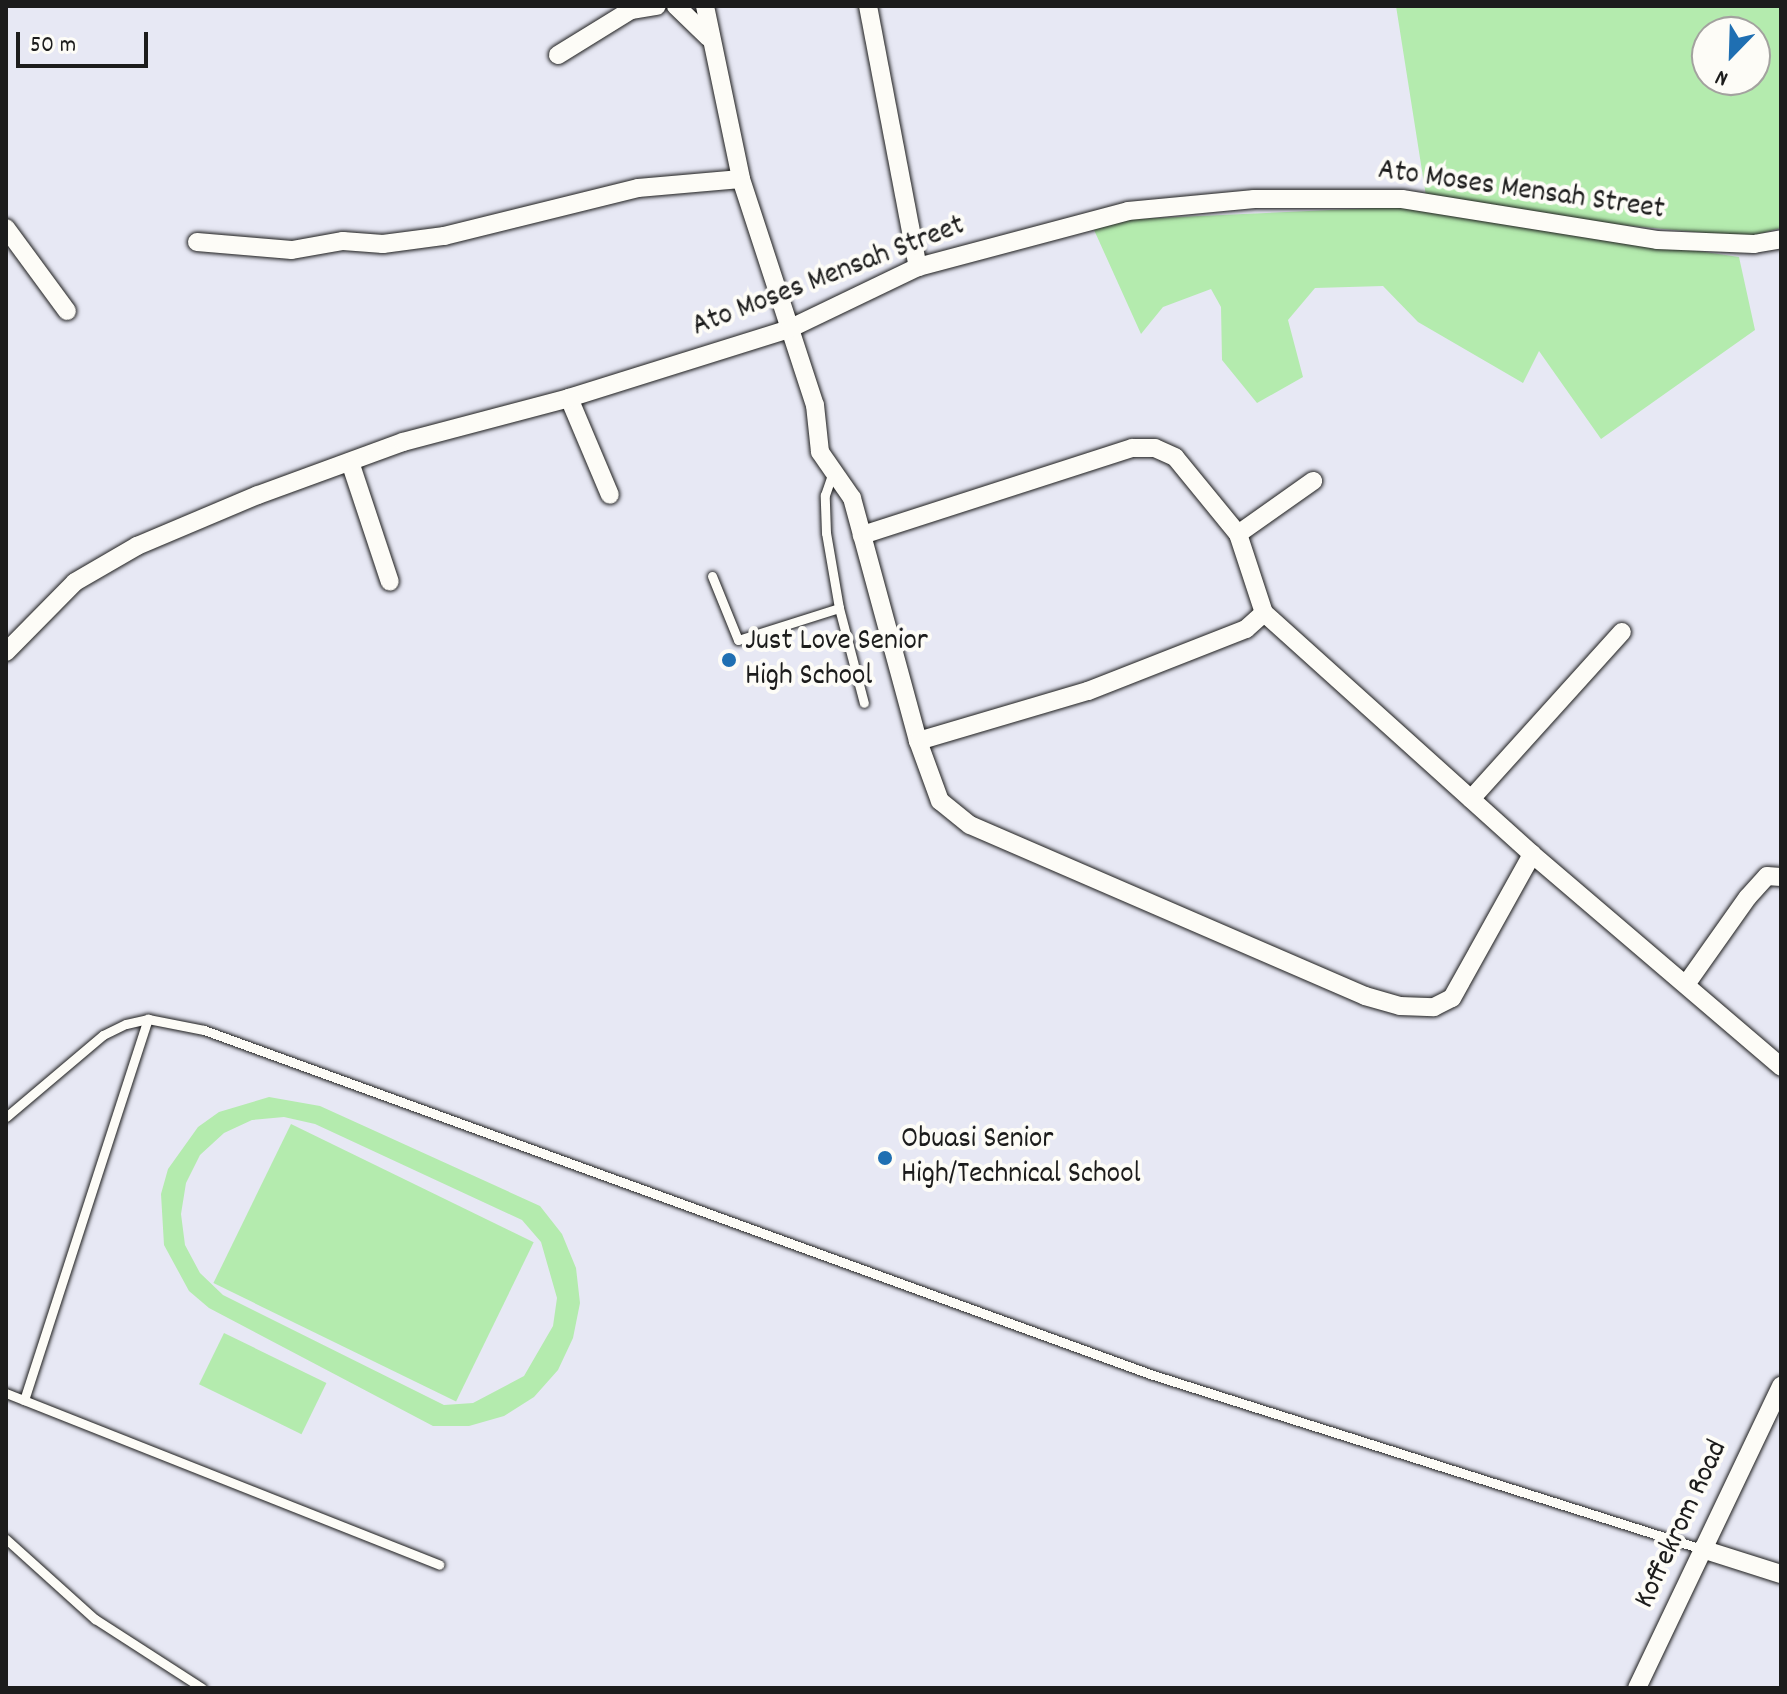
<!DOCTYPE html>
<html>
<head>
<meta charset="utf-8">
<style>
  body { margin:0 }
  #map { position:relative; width:1787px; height:1694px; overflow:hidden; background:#e7e8f4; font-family:Dekko,sans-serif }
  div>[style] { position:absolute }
  .green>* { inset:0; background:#b4ebae; transform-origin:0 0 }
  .roads { filter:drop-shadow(0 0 2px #1c1c1c) drop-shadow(0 0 2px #1c1c1c) }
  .lane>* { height:9px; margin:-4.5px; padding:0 4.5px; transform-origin:4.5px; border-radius:4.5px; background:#fdfcf7 }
  .street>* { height:18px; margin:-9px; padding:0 9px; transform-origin:9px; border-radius:9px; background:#fdfcf7 }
  .dots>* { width:22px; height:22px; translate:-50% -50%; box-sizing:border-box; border:4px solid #fdfcf7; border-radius:50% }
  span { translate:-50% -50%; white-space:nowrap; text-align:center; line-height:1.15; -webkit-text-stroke:8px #fdfcf7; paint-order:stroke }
  .street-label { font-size:30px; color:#1c1c1c }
  .poi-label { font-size:30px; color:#1c1c1c }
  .left { translate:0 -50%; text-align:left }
  .frame { position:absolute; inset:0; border:8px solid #1c1c1c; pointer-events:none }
  .north { position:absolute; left:1691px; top:16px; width:80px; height:80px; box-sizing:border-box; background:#fdfcf7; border:2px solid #a3a29f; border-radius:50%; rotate:203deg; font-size:22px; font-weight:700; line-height:32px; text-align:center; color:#1c1c1c }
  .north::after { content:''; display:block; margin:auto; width:28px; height:36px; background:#1f6fb2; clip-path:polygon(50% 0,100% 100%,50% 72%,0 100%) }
  .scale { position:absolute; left:16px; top:32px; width:132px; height:36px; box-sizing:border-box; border:4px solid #1c1c1c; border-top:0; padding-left:10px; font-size:24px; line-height:28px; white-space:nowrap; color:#1c1c1c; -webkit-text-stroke:6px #fdfcf7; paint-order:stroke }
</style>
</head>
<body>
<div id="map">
  <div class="green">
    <i style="clip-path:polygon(evenodd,1396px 6px,1781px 6px,1781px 228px,1748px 237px,1611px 224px,1426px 196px,1396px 6px,1707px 32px,1755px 32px,1755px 80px,1707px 80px,1707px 32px)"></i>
    <i style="clip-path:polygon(1397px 207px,1739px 257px,1755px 330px,1601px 439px,1539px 351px,1523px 383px,1418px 322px,1383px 286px,1315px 288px,1288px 320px,1303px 377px,1257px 403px,1222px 360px,1221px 307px,1211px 289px,1163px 307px,1141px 334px,1090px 221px)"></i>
    <i style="clip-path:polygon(evenodd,269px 1097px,320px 1106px,540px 1206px,562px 1234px,576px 1268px,580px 1303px,573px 1338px,558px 1370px,534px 1397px,504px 1416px,469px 1426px,433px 1426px,209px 1308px,189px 1291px,164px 1245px,161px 1194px,168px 1169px,198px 1127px,219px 1112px,269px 1097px,284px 1117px,315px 1124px,522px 1220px,541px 1242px,557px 1298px,553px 1326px,524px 1376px,473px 1403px,444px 1405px,223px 1295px,200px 1273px,185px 1245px,181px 1214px,186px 1183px,200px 1155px,224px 1133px,252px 1120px,284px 1117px)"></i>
    <i style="left:291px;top:1124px;width:270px;height:177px;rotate:26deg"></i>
    <i style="left:224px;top:1333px;width:114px;height:57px;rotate:26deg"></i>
  </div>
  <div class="roads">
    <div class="lane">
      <i style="left:712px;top:576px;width:69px;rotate:67.9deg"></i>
      <i style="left:738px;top:640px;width:106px;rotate:-17.6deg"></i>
      <i style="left:839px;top:608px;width:76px;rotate:-99.8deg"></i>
      <i style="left:826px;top:533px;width:38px;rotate:-92deg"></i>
      <i style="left:825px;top:495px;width:21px;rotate:-71deg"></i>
      <i style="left:839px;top:608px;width:98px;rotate:75.3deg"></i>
      <i style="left:6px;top:1117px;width:127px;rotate:-40.2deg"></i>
      <i style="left:103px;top:1035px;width:25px;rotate:-26deg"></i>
      <i style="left:126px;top:1024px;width:23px;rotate:-13deg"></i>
      <i style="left:148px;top:1019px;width:57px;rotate:11.1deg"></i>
      <i style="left:204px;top:1030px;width:1007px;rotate:19.98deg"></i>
      <i style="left:1150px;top:1374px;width:579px;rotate:17.59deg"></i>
      <i style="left:6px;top:1393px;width:466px;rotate:21.6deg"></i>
      <i style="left:24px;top:1400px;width:401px;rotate:-72deg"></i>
      <i style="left:6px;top:1539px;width:120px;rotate:42deg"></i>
      <i style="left:95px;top:1619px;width:127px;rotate:32.8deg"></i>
    </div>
    <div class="street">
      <i style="left:676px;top:6px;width:45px;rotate:44.1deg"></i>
      <i style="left:705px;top:6px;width:177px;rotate:78.2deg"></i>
      <i style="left:741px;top:179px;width:238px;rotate:71.9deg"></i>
      <i style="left:815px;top:405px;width:47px;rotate:83.9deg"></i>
      <i style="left:820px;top:452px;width:56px;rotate:55.2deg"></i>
      <i style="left:852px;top:498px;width:252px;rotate:74.8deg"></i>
      <i style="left:918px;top:741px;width:64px;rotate:69.9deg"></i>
      <i style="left:940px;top:801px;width:38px;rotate:39deg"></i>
      <i style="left:970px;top:825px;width:430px;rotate:23.4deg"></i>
      <i style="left:1365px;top:996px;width:36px;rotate:16deg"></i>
      <i style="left:1400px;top:1006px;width:34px;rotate:2deg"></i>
      <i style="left:1434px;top:1007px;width:20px;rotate:-27deg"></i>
      <i style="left:1452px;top:998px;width:165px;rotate:-60.9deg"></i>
      <i style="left:1532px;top:854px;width:360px;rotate:-138deg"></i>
      <i style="left:1264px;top:613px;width:83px;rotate:-108.2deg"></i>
      <i style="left:1238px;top:534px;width:99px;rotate:-129.3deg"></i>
      <i style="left:1175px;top:457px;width:22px;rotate:-156deg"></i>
      <i style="left:1155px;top:448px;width:23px;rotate:180deg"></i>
      <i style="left:1132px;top:448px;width:284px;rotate:162.1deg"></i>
      <i style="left:868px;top:6px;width:266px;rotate:79.2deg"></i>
      <i style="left:558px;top:55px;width:86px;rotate:-31.7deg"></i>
      <i style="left:631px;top:10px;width:26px;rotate:-9deg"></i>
      <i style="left:6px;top:228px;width:103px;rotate:53.7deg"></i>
      <i style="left:197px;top:242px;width:95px;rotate:4.8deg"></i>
      <i style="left:292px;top:250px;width:52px;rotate:-10deg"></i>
      <i style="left:343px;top:241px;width:40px;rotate:4.3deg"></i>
      <i style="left:383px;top:244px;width:62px;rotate:-7.5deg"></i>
      <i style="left:444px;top:236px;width:200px;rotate:-13.9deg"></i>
      <i style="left:638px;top:188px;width:103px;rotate:-5deg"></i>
      <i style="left:569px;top:398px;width:105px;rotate:67.1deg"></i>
      <i style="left:350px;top:462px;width:126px;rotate:71.6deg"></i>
      <i style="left:1238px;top:534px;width:92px;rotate:-35.2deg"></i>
      <i style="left:6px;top:652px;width:98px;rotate:-45.4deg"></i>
      <i style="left:75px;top:582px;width:72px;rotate:-30.1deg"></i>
      <i style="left:137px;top:546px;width:131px;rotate:-22.9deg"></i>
      <i style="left:258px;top:495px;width:154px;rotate:-20.1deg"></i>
      <i style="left:403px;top:442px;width:172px;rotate:-14.8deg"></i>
      <i style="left:569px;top:398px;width:231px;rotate:-17.4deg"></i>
      <i style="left:789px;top:329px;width:143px;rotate:-25.7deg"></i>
      <i style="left:918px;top:267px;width:217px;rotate:-14.9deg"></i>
      <i style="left:1128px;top:211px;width:127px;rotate:-5.4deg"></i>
      <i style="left:1254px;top:199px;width:148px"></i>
      <i style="left:1402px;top:199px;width:258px;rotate:9.1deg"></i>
      <i style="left:1657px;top:240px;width:97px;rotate:2.4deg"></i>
      <i style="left:1754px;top:244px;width:27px;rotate:-10deg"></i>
      <i style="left:918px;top:741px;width:177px;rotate:-16.4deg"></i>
      <i style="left:1088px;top:691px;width:170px;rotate:-21.4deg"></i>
      <i style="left:1246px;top:629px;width:24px;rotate:-42deg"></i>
      <i style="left:1471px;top:799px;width:225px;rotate:-47.9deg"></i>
      <i style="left:1532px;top:854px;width:328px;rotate:40.5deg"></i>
      <i style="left:1687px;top:983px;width:105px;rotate:-54.7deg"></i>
      <i style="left:1748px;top:897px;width:28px;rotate:-48deg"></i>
      <i style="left:1767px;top:876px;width:14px;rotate:4deg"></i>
      <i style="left:1702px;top:1549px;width:83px;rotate:17.6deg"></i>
      <i style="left:1637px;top:1688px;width:335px;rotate:-64.5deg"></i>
    </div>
  </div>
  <div class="dots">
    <i style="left:729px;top:660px;background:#1f6fb2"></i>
    <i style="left:885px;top:1158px;background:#1f6fb2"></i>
  </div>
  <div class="street-label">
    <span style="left:1521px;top:192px;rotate:8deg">Ato Moses Mensah Street</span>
    <span style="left:829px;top:278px;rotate:-21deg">Ato Moses Mensah Street</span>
    <span style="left:1683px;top:1525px;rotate:-65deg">Koffekrom Road</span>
  </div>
  <div class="poi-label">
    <span class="left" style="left:745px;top:660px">Just Love Senior<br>High School</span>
    <span class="left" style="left:901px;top:1158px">Obuasi Senior<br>High/Technical School</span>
  </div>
  <div class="frame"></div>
  <div class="north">N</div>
  <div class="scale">50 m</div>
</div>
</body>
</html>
